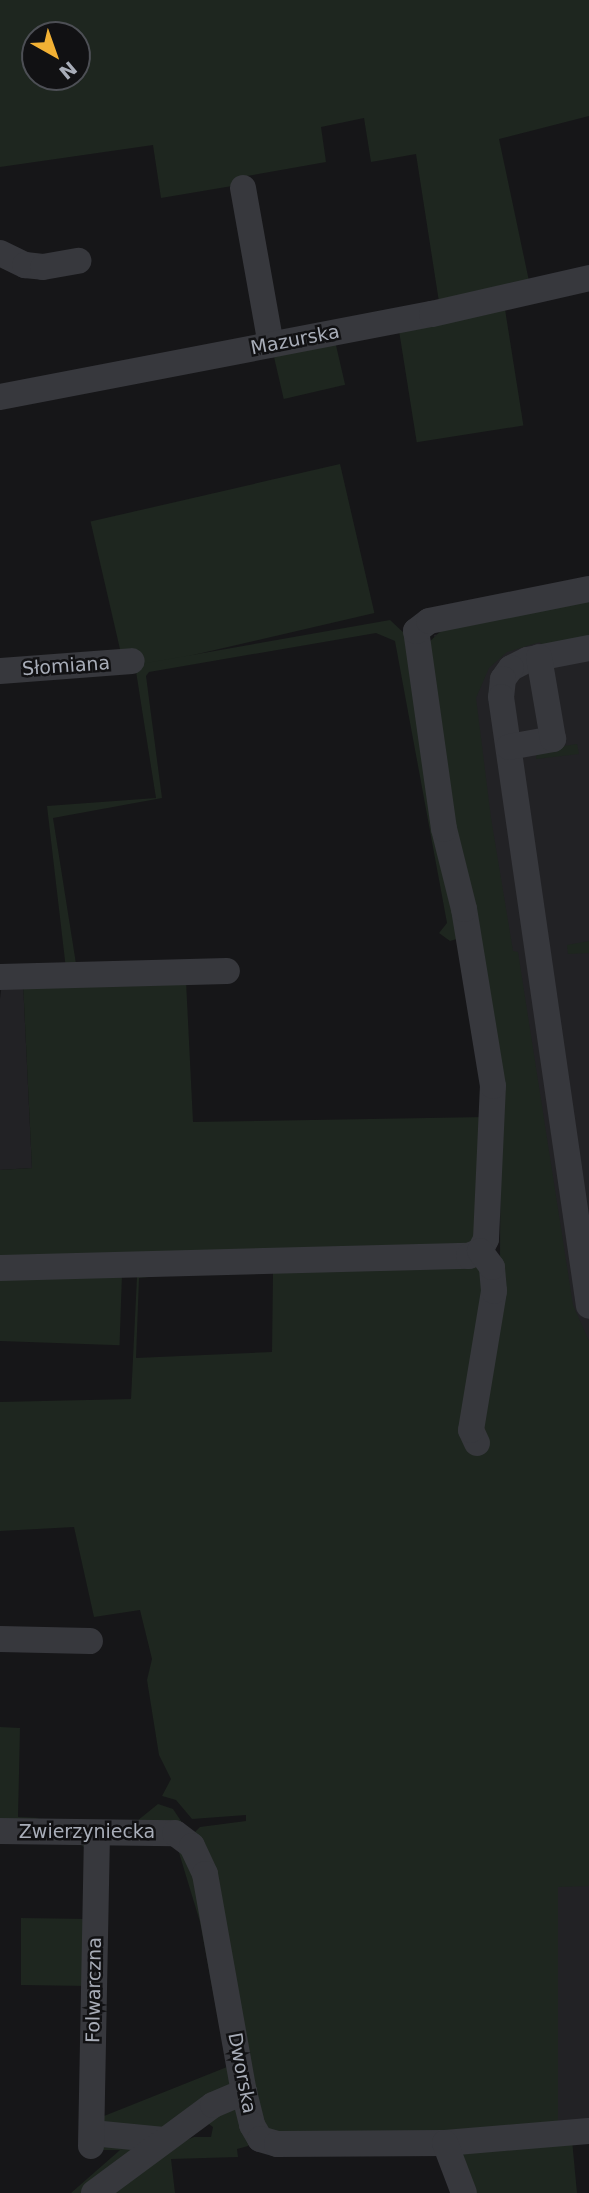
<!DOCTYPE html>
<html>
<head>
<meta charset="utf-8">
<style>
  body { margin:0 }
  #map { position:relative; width:589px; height:2193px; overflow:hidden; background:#161618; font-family:"DejaVu Sans",sans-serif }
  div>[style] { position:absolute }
  .built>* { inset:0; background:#222225; transform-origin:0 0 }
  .green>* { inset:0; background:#1e261f; transform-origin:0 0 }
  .minor>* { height:26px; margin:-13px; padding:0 13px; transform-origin:13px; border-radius:13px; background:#37383d }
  span { translate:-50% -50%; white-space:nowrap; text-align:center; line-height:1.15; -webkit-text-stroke:5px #111113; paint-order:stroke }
  .street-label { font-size:19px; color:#a8adb8 }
  .north { position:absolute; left:21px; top:21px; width:70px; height:70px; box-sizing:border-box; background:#111113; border:2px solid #4d4f55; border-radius:50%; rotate:140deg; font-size:19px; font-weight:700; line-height:28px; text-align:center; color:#a8adb8 }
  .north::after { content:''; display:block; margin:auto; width:24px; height:32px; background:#f2b134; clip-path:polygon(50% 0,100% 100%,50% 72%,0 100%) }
</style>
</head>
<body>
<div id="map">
  <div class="built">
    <i style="clip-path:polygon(589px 601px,589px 1547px,500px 1265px,501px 1119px,434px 635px)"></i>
    <i style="clip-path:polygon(23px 982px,32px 1168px,0 1170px,0 999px,2px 983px)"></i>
    <i style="left:589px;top:1886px;width:240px;height:31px;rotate:90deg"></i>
  </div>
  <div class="green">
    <i style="clip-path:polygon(evenodd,0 0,589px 0,589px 116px,499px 139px,529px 281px,439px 302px,416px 154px,371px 162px,364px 118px,321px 127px,326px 162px,247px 176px,238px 185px,161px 198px,153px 145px,0 167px,0 0,35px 35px,77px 35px,77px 77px,35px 77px,35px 35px)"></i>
    <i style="left:504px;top:303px;width:124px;height:108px;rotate:81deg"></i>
    <i style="left:335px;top:341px;width:45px;height:63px;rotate:77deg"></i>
    <i style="left:340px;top:464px;width:153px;height:256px;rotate:77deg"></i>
    <i style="clip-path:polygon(589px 601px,589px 640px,542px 647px,540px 642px,507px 652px,489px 668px,476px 698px,491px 818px,513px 951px,518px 952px,573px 1305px,589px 1341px,589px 1886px,558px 1887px,558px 2129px,276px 2135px,259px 2120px,195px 1832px,200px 1827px,246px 1821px,246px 1815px,192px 1819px,176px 1800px,162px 1796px,171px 1779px,159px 1755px,147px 1680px,152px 1659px,140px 1610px,94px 1617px,74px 1527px,0 1531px,0 1402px,131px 1399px,137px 1277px,146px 1271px,149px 1277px,139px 1278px,136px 1358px,272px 1352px,273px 1273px,500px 1265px,501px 1119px,446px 782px,428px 643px,443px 629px)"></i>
    <i style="clip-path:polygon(390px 620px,404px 633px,460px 938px,450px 941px,439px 933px,447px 923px,395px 641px,376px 633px,149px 672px,146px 676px,162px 798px,53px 818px,76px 964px,66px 969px,47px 806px,156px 798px,135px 665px)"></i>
    <i style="clip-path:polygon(577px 744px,579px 754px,536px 759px,537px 750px)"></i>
    <i style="clip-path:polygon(589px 941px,589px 953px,568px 954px,567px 945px)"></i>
    <i style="clip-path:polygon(186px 981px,193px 1122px,486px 1117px,474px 1239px,464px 1249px,0 1261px,0 1170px,32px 1168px,23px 982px)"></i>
    <i style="left:0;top:1272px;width:122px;height:69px;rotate:2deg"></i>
    <i style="clip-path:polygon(0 1727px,20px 1728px,18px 1817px,40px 1818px,0 1826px)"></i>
    <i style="clip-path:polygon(158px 1804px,173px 1809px,183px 1824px,137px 1821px)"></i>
    <i style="clip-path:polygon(81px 1837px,92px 1849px,90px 1986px,21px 1985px,21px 1918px,88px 1919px,89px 1851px,81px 1845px,67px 1845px,69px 1838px)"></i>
    <i style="clip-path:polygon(170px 1840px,189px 1852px,235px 2082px,170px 2130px,123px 2134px,99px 2118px,227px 2067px,200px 1922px,177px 1846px,170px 1846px)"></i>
    <i style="clip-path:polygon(234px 2103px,249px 2138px,248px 2146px,237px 2149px,238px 2157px,171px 2159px,175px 2193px,99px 2193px,177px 2144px,194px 2137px,211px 2137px,213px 2127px,203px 2120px)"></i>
    <i style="clip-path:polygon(572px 2140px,577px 2193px,471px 2193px,458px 2152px)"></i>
    <i style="clip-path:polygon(98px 2143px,148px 2145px,86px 2193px,71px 2193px,120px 2150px,98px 2150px)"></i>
  </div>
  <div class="minor">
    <i style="left:243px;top:188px;width:159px;rotate:79.9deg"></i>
    <i style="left:0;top:253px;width:28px;rotate:26deg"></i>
    <i style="left:25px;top:265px;width:18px;rotate:6deg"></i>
    <i style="left:43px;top:267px;width:36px;rotate:-10deg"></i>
    <i style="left:0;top:397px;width:440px;rotate:-10.9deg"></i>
    <i style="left:432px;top:314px;width:161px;rotate:-12.9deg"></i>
    <i style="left:589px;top:648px;width:63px;rotate:169deg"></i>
    <i style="left:527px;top:660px;width:18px;rotate:153deg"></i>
    <i style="left:511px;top:668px;width:14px;rotate:126deg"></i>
    <i style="left:503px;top:679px;width:18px;rotate:96deg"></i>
    <i style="left:501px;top:697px;width:615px;rotate:81.78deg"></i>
    <i style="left:0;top:671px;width:132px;rotate:-4.3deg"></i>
    <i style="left:509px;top:747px;width:45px;rotate:-10.3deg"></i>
    <i style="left:553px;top:739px;width:83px;rotate:-99.7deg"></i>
    <i style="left:0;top:977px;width:227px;rotate:-1.5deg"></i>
    <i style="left:0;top:1268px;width:469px;rotate:-1.5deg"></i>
    <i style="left:469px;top:1256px;width:12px;rotate:-24deg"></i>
    <i style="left:480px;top:1251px;width:13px;rotate:-63deg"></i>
    <i style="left:486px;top:1239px;width:153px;rotate:-87.4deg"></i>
    <i style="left:493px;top:1086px;width:179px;rotate:-99.3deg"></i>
    <i style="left:464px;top:909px;width:82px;rotate:-104deg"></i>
    <i style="left:444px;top:829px;width:200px;rotate:-98deg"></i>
    <i style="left:416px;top:631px;width:16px;rotate:-38deg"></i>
    <i style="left:429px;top:621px;width:163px;rotate:-11.3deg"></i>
    <i style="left:477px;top:1443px;width:14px;rotate:-115deg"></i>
    <i style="left:471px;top:1430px;width:141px;rotate:-80.6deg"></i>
    <i style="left:494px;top:1291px;width:24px;rotate:-95deg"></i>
    <i style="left:492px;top:1267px;width:20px;rotate:-127deg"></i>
    <i style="left:0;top:1639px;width:90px;rotate:1.3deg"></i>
    <i style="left:0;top:1831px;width:175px;rotate:0.7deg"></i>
    <i style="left:175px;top:1833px;width:21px;rotate:37deg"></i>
    <i style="left:192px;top:1846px;width:31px;rotate:65deg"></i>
    <i style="left:205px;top:1874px;width:221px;rotate:79.9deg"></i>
    <i style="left:244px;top:2092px;width:34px;rotate:76deg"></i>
    <i style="left:252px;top:2125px;width:16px;rotate:60deg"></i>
    <i style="left:260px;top:2139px;width:18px;rotate:16deg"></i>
    <i style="left:277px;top:2144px;width:168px;rotate:-0.3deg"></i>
    <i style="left:445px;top:2143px;width:144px;rotate:-4.8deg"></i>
    <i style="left:92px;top:2133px;width:72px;rotate:5.6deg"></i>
    <i style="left:445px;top:2143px;width:53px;rotate:69.2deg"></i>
    <i style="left:91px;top:2146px;width:312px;rotate:-88.9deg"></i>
    <i style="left:94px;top:2193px;width:148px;rotate:-36.5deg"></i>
    <i style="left:213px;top:2105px;width:34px;rotate:-23deg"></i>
  </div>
  <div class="street-label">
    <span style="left:295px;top:340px;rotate:-11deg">Mazurska</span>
    <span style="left:66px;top:666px;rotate:-4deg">Słomiana</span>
    <span style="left:87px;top:1832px">Zwierzyniecka</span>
    <span style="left:94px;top:1990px;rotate:-89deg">Folwarczna</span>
    <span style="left:242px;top:2073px;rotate:79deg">Dworska</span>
  </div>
  <div class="north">N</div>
</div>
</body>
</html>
